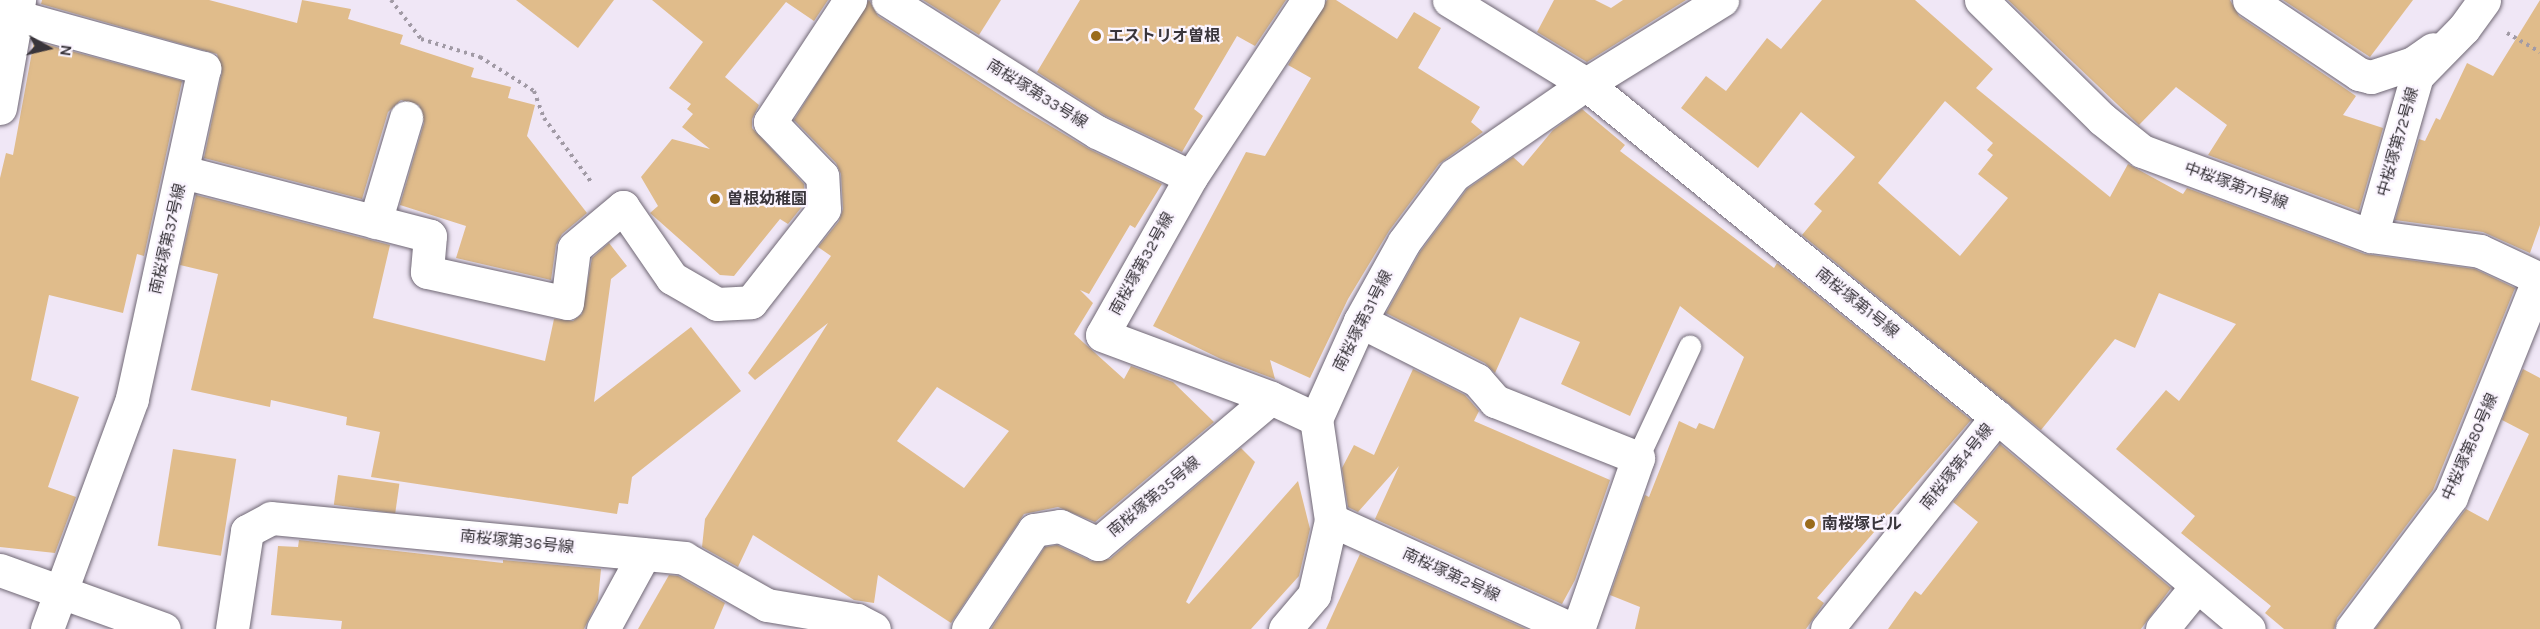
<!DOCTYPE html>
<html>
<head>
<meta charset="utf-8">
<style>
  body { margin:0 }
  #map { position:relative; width:2540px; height:629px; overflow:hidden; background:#f0e7f6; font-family:Karla,"Noto Sans JP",sans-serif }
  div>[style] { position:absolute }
  .building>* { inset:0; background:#e0bc8b; transform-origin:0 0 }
  .path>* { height:4px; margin-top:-2px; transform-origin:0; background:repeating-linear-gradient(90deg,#a19aa5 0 3px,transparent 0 7.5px) }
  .roads { filter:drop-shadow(0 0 2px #6f6774) drop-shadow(0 0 2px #6f6774) }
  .service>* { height:22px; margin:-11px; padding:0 11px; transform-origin:11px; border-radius:11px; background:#fff }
  .minor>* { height:33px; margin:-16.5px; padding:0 16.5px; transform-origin:16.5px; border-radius:16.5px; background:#fff }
  .dots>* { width:16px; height:16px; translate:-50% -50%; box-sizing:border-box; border:3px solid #fbf5ff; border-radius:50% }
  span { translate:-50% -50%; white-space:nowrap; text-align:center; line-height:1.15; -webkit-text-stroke:4.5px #fbf5ff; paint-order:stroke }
  .poi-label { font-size:16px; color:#39353b; font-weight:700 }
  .left { translate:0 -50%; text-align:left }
  .street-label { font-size:16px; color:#39353b }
  .north { position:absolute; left:18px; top:18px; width:60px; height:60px; -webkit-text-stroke:4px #fbf5ff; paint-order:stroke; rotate:98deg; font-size:16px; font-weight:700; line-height:24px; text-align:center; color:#39353b }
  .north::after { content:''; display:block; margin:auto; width:21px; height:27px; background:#39353b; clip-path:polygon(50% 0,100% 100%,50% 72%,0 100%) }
</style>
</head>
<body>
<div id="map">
  <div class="building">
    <i style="clip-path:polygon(42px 0,209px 0,297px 23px,302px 0,351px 9px,348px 19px,403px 35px,400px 44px,474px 68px,471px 77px,511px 87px,508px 98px,535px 105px,527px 136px,587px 213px,562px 234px,556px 245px,551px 280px,456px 258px,466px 226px,400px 205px,399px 208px,424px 123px,419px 105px,401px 100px,388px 112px,362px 199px,204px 158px,222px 72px,217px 54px,41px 4px)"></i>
    <i style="clip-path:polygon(516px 0,614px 0,578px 48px)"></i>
    <i style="clip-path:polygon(652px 0,828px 0,814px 21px,786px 2px,725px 77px,759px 105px,752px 119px,752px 128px,804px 184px,805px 203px,788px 224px,780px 219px,734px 276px,720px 275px,650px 213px,658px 206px,641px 177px,672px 139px,710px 149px,682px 127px,693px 114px,687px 109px,691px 104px,669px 88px,703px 42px)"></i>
    <i style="clip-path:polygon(evenodd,869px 0,878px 16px,1017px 106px,1089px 149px,1162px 184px,1135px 228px,1130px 225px,1089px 294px,1080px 290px,1093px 303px,1074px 334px,1124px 379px,1131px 366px,1173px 382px,1214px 422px,1095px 522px,1058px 507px,1024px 514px,951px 623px,878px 575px,874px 603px,854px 600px,753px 535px,738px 567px,702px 547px,705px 519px,828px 323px,755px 380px,748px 373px,831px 256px,818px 247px,839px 221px,843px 209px,841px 174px,836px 163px,794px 120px,869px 0,937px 387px,1009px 431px,964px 488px,897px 441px,937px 387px)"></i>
    <i style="clip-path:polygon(923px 0,1001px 0,979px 35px)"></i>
    <i style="clip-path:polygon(1080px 0,1286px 0,1255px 46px,1237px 36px,1194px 109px,1203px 116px,1182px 152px,1106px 116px,1037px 72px)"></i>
    <i style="clip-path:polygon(1327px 0,1336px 0,1397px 39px,1414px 12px,1441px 28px,1418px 68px,1480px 107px,1471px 122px,1483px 132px,1439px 164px,1389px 231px,1348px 299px,1310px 378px,1270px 360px,1275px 379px,1221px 359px,1153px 326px,1246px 152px,1265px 156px,1311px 78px,1288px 65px)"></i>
    <i style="clip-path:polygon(1554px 0,1595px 0,1611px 8px,1623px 0,1686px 0,1587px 62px,1537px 32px)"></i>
    <i style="clip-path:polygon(evenodd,1822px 0,1915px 0,1993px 69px,1976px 88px,2110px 197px,2128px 164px,2183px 194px,2187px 188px,2365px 254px,2475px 269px,2515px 288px,2433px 490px,2337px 618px,2334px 629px,2284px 629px,2265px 613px,2271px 606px,2181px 533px,2195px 516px,2116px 449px,2166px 390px,2179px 401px,2236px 324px,2159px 293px,2135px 348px,2115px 339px,2041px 430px,1802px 235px,1822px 211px,1814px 204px,1855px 157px,1801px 112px,1758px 168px,1681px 108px,1706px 76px,1726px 91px,1767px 38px,1781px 49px,1822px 0,1945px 101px,1993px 143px,1987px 150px,1993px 155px,1978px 174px,2008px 198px,1960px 256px,1878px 183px,1945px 101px)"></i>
    <i style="clip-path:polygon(2008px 0,2230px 0,2239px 16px,2356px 96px,2343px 115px,2383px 128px,2359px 211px,2208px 155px,2227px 125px,2176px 87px,2139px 125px)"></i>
    <i style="clip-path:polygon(2283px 0,2413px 0,2370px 57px)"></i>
    <i style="clip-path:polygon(2540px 0,2540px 225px,2530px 253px,2483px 232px,2395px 220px,2419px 139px,2425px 141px,2436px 118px,2440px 120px,2467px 63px,2493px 76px)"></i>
    <i style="clip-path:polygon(34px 41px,182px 81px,144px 256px,137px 254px,123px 313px,49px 295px,31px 380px,79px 397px,48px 487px,76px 497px,55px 553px,0 547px,0 178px,6px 153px,13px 155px)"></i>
    <i style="clip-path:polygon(1582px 109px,1625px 145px,1620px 151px,1774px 268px,1777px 263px,1971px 420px,1817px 598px,1824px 603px,1806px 629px,1635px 629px,1640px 607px,1610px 595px,1645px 495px,1649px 497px,1679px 421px,1696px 429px,1699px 423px,1714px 429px,1744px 357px,1680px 306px,1630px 416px,1561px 384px,1580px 342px,1520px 317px,1495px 373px,1485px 363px,1386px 313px,1420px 252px,1467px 189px,1513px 157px,1523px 166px,1553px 130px)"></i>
    <i style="clip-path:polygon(196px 195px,390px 245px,373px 318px,545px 361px,554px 319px,573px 321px,582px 314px,592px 258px,609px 243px,627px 266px,611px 279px,594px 402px,691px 327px,741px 391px,632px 477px,628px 504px,619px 503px,617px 514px,371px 477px,380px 432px,346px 425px,347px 417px,271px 400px,270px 407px,191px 390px,218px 274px,180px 265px)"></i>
    <i style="clip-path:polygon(1413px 369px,1465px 395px,1479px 411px,1474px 421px,1610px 480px,1575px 580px,1562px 604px,1375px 519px,1399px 466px,1358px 512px,1348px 507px,1342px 468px,1354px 445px,1374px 455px)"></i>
    <i style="clip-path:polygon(2523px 369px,2540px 378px,2540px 629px,2375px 629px,2466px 509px,2488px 521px,2529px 434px,2502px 420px)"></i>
    <i style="clip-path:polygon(2000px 444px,2171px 588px,2141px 629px,1888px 629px,1915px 591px,1921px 595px,1978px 522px,1953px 502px)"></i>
    <i style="clip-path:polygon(1241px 448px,1255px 462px,1186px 602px,1189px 604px,1298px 481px,1310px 529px,1299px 576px,1251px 629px,991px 629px,1045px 547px,1057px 545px,1091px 561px,1110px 559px)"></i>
    <i style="left:173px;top:449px;width:64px;height:98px;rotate:9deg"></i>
    <i style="left:338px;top:475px;width:62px;height:30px;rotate:8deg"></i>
    <i style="clip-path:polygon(299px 540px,503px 563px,503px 560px,601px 569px,598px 600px,584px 629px,341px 629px,342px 621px,271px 615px,278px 546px,298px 547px)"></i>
    <i style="clip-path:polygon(1360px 554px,1526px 629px,1326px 629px)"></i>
    <i style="clip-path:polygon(669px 575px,678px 576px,725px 603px,714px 629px,638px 629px)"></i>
  </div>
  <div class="path">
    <i style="left:391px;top:0;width:49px;rotate:52.4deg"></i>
    <i style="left:421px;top:39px;width:62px;rotate:17deg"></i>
    <i style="left:480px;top:57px;width:64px;rotate:32.2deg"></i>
    <i style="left:534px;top:91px;width:29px;rotate:70deg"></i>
    <i style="left:544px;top:118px;width:81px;rotate:53.6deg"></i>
    <i style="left:2507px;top:33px;width:38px;rotate:30deg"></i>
  </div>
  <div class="roads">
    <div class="service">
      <i style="left:1638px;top:458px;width:123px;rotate:-64.9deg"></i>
    </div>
    <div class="minor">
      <i style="left:888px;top:0;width:247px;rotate:32.3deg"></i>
      <i style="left:1097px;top:132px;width:104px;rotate:25.6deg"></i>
      <i style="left:1308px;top:0;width:212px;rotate:123.5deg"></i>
      <i style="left:1191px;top:177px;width:181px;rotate:119.4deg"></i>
      <i style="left:1102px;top:335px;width:180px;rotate:20.4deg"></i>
      <i style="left:1271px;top:398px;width:50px;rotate:25deg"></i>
      <i style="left:1449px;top:0;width:161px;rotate:31.5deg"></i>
      <i style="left:1586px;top:84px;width:529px;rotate:39.02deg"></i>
      <i style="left:1997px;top:417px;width:329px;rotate:40.1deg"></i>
      <i style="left:1981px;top:0;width:170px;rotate:44.5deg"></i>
      <i style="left:2102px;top:119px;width:51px;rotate:38.7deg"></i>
      <i style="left:2142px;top:151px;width:244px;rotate:20.4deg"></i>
      <i style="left:2371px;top:236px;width:110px;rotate:7.8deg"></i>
      <i style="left:2480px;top:251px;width:66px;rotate:25deg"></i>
      <i style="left:2249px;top:0;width:133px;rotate:33.9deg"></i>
      <i style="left:2359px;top:74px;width:12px;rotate:14deg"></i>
      <i style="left:2371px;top:77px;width:44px;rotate:-18.4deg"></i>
      <i style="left:2413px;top:63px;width:24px;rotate:-35deg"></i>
      <i style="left:0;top:12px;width:212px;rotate:15.4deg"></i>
      <i style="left:204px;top:68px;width:339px;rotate:102.3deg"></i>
      <i style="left:132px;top:399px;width:245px;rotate:110.3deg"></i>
      <i style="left:0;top:108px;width:110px;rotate:-80deg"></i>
      <i style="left:183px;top:172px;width:255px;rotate:14.5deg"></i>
      <i style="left:430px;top:236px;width:36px;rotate:95deg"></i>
      <i style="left:427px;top:272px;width:143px;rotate:12.5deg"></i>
      <i style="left:567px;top:303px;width:55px;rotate:-82.7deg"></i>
      <i style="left:574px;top:248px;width:64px;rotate:-39.9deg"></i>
      <i style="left:623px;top:207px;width:86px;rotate:55.4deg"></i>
      <i style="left:672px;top:278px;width:52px;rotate:30deg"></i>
      <i style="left:717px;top:304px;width:34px;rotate:-3deg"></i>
      <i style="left:751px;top:302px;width:118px;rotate:-51.9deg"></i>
      <i style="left:824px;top:209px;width:33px;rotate:-93deg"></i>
      <i style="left:822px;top:176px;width:75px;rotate:-133.9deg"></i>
      <i style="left:770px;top:122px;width:146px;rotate:-56.7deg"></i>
      <i style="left:375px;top:222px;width:109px;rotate:-73.4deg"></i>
      <i style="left:2371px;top:236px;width:166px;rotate:-74deg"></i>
      <i style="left:2417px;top:76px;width:67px;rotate:-45.6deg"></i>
      <i style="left:2464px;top:28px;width:34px;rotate:-54deg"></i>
      <i style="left:1360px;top:321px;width:131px;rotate:26.8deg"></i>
      <i style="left:1477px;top:380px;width:28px;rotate:49deg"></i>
      <i style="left:1495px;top:401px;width:154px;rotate:21.7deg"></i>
      <i style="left:1638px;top:458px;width:181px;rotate:109.3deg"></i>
      <i style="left:1331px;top:520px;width:264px;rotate:24.4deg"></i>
      <i style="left:0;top:570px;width:174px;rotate:19.8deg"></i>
      <i style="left:232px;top:629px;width:99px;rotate:-81.3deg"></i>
      <i style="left:247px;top:531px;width:27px;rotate:-28deg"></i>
      <i style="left:271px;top:518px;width:415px;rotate:5.5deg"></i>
      <i style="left:684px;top:558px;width:95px;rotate:29.5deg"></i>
      <i style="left:767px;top:605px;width:91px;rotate:9.5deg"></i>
      <i style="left:857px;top:620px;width:19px;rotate:28deg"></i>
      <i style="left:603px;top:629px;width:85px;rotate:-61.3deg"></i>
      <i style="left:968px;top:629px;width:119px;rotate:-56.3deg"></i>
      <i style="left:1034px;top:530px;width:26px;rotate:-9deg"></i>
      <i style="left:1060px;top:526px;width:42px;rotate:25.3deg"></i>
      <i style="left:1098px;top:544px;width:226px;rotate:-40.2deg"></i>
      <i style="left:1285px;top:629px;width:45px;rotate:-49.5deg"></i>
      <i style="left:1314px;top:595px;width:77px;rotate:-77.2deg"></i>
      <i style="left:1331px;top:520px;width:102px;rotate:-98.4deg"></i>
      <i style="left:1316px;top:419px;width:107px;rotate:-65.8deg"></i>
      <i style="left:1360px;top:321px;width:90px;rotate:-60.9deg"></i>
      <i style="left:1404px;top:242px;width:84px;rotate:-53.3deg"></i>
      <i style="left:1454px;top:175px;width:160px;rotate:-34.6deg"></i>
      <i style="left:1586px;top:84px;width:160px;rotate:-31.7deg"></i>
      <i style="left:1827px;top:629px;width:272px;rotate:-51.3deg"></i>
      <i style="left:2162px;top:629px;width:54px;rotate:-51deg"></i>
      <i style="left:2352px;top:629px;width:165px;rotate:-53.1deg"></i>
      <i style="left:2451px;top:497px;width:236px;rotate:-68.1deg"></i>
    </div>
  </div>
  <div class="dots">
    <i style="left:1096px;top:36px;background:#9a6b1c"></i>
    <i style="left:715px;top:199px;background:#9a6b1c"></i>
    <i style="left:1810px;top:524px;background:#9a6b1c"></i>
  </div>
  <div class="poi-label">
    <span class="left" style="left:1108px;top:36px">エストリオ曽根</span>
    <span class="left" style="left:727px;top:199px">曽根幼稚園</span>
    <span class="left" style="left:1822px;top:524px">南桜塚ビル</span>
  </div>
  <div class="street-label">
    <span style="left:1037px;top:94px;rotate:32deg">南桜塚第33号線</span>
    <span style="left:2398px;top:142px;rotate:-74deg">中桜塚第72号線</span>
    <span style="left:2236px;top:186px;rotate:20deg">中桜塚第71号線</span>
    <span style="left:168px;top:239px;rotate:-77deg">南桜塚第37号線</span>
    <span style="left:1142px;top:264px;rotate:-61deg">南桜塚第32号線</span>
    <span style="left:1857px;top:303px;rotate:39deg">南桜塚第1号線</span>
    <span style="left:1363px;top:321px;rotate:-63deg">南桜塚第31号線</span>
    <span style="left:2470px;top:447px;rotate:-66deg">中桜塚第80号線</span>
    <span style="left:1957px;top:467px;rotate:-51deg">南桜塚第4号線</span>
    <span style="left:1154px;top:497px;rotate:-40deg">南桜塚第35号線</span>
    <span style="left:517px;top:542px;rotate:6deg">南桜塚第36号線</span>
    <span style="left:1451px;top:575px;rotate:25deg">南桜塚第2号線</span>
  </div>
  <div class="north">N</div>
</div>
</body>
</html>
